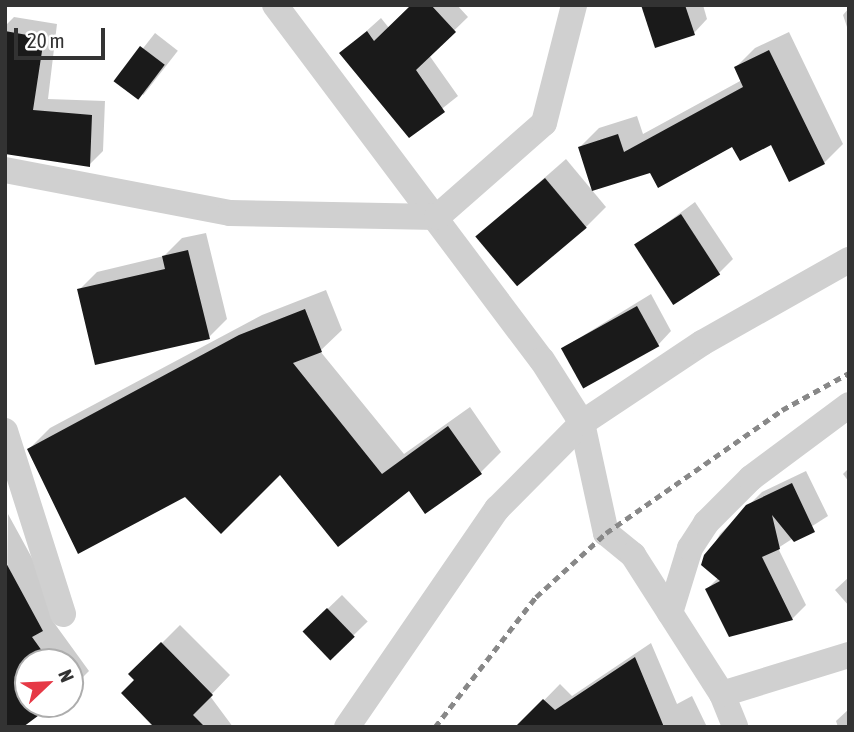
<!DOCTYPE html>
<html>
<head>
<meta charset="utf-8">
<style>
  body { margin:0 }
  #map { position:relative; width:854px; height:732px; overflow:hidden; background:#fff; font-family:"Asap Condensed",sans-serif }
  div>[style] { position:absolute }
  .shadow>* { inset:0; background:#0003; transform-origin:0 0 }
  .building>* { inset:0; background:#1a1a1a; transform-origin:0 0 }
  .minor>* { height:26px; margin:-13px; padding:0 13px; transform-origin:13px; border-radius:13px; background:#d0d0d0 }
  .rail>* { height:5px; margin-top:-2.5px; transform-origin:0; background:repeating-linear-gradient(90deg,#888 0 7px,transparent 0 12px) }
  span { translate:-50% -50%; white-space:nowrap; text-align:center; line-height:1.15; -webkit-text-stroke:7px #fff; paint-order:stroke }
  .frame { position:absolute; inset:0; border:7px solid #333; pointer-events:none }
  .north { position:absolute; left:14px; top:648px; width:70px; height:70px; box-sizing:border-box; background:#fff; border:2px solid #adadad; border-radius:50%; rotate:67deg; font-size:19px; font-weight:700; line-height:28px; text-align:center; color:#333 }
  .north::after { content:''; display:block; margin:auto; width:24px; height:32px; background:#e63946; clip-path:polygon(50% 0,100% 100%,50% 72%,0 100%) }
  .scale { position:absolute; left:14px; top:28px; width:91px; height:32px; box-sizing:border-box; border:4px solid #333; border-top:0; padding-left:9px; font-size:21px; line-height:24px; white-space:nowrap; color:#333; -webkit-text-stroke:5px #fff; paint-order:stroke }
</style>
</head>
<body>
<div id="map">
  <div class="shadow">
    <i style="clip-path:polygon(413px 5px,457px 5px,468px 17px,429px 55px,458px 96px,409px 135px,342px 53px,381px 18px,389px 28px)"></i>
    <i style="clip-path:polygon(643px 5px,703px 5px,707px 19px,694px 33px)"></i>
    <i style="clip-path:polygon(849px 8px,849px 33px,843px 15px)"></i>
    <i style="clip-path:polygon(14px 17px,57px 24px,48px 99px,105px 101px,103px 151px,89px 165px,5px 88px,5px 26px)"></i>
    <i style="clip-path:polygon(789px 32px,843px 144px,824px 163px,772px 142px,733px 145px,651px 171px,580px 147px,599px 128px,637px 116px,643px 134px,742px 80px,736px 67px,755px 48px)"></i>
    <i style="left:155px;top:33px;width:29px;height:56px;rotate:38deg"></i>
    <i style="clip-path:polygon(566px 159px,606px 207px,586px 227px,478px 236px)"></i>
    <i style="clip-path:polygon(695px 202px,733px 259px,719px 273px,637px 245px)"></i>
    <i style="clip-path:polygon(206px 233px,227px 319px,209px 337px,79px 290px,97px 272px,164px 256px,182px 238px)"></i>
    <i style="clip-path:polygon(326px 290px,342px 330px,320px 351px,404px 454px,470px 407px,501px 452px,481px 472px,409px 489px,280px 473px,186px 495px,29px 449px,50px 428px,262px 315px)"></i>
    <i style="clip-path:polygon(651px 294px,671px 331px,658px 345px,563px 348px)"></i>
    <i style="clip-path:polygon(849px 468px,849px 482px,843px 474px)"></i>
    <i style="clip-path:polygon(806px 471px,828px 516px,778px 548px,806px 605px,792px 619px,730px 635px,707px 589px,718px 578px,703px 565px,720px 534px,762px 492px)"></i>
    <i style="clip-path:polygon(8px 514px,61px 611px,52px 620px,89px 671px,70px 690px,70px 662px,28px 662px,28px 704px,51px 704px,5px 727px)"></i>
    <i style="clip-path:polygon(849px 577px,849px 606px,835px 590px)"></i>
    <i style="left:342px;top:595px;width:37px;height:52px;rotate:46deg"></i>
    <i style="clip-path:polygon(180px 625px,230px 675px,210px 696px,233px 727px,153px 727px,123px 694px,137px 680px,131px 674px)"></i>
    <i style="clip-path:polygon(651px 643px,677px 704px,692px 696px,707px 727px,518px 727px,560px 684px,572px 696px)"></i>
    <i style="clip-path:polygon(849px 709px,849px 727px,838px 727px,836px 721px)"></i>
  </div>
  <div class="building">
    <i style="clip-path:polygon(411px 5px,431px 5px,456px 32px,416px 70px,445px 112px,409px 138px,339px 53px,367px 31px,374px 41px)"></i>
    <i style="clip-path:polygon(641px 5px,685px 5px,695px 35px,655px 48px)"></i>
    <i style="clip-path:polygon(5px 31px,44px 38px,33px 110px,92px 115px,90px 167px,5px 154px)"></i>
    <i style="left:140px;top:46px;width:31px;height:44px;rotate:37deg"></i>
    <i style="clip-path:polygon(769px 50px,825px 164px,789px 182px,771px 145px,740px 161px,732px 147px,658px 188px,650px 173px,592px 191px,578px 147px,618px 134px,624px 152px,743px 87px,734px 67px)"></i>
    <i style="left:545px;top:178px;width:65px;height:91px;rotate:50deg"></i>
    <i style="left:681px;top:214px;width:72px;height:56px;rotate:57deg"></i>
    <i style="clip-path:polygon(188px 250px,210px 339px,95px 365px,77px 289px,165px 269px,162px 256px)"></i>
    <i style="left:637px;top:306px;width:46px;height:87px;rotate:61deg"></i>
    <i style="clip-path:polygon(305px 309px,322px 352px,293px 363px,382px 474px,448px 426px,482px 474px,425px 514px,409px 491px,338px 547px,280px 475px,221px 534px,185px 497px,78px 554px,27px 449px,239px 335px)"></i>
    <i style="clip-path:polygon(792px 483px,815px 532px,794px 542px,772px 515px,780px 549px,762px 557px,793px 620px,729px 637px,705px 589px,720px 581px,701px 565px,704px 555px,746px 505px)"></i>
    <i style="clip-path:polygon(5px 561px,43px 631px,32px 637px,50px 662px,28px 662px,28px 704px,54px 704px,23px 727px,5px 727px)"></i>
    <i style="left:327px;top:608px;width:40px;height:34px;rotate:46deg"></i>
    <i style="clip-path:polygon(161px 642px,213px 695px,193px 715px,205px 727px,154px 727px,121px 693px,134px 680px,128px 674px)"></i>
    <i style="clip-path:polygon(635px 657px,664px 727px,515px 727px,543px 699px,555px 710px)"></i>
  </div>
  <div class="minor">
    <i style="left:275px;top:5px;width:444px;rotate:53.1deg"></i>
    <i style="left:542px;top:360px;width:75px;rotate:57.6deg"></i>
    <i style="left:582px;top:423px;width:113px;rotate:77.7deg"></i>
    <i style="left:606px;top:533px;width:35px;rotate:39deg"></i>
    <i style="left:633px;top:555px;width:165px;rotate:57.4deg"></i>
    <i style="left:722px;top:694px;width:35px;rotate:68deg"></i>
    <i style="left:5px;top:170px;width:229px;rotate:10.8deg"></i>
    <i style="left:230px;top:213px;width:207px;rotate:1.1deg"></i>
    <i style="left:437px;top:217px;width:142px;rotate:-41.3deg"></i>
    <i style="left:544px;top:123px;width:122px;rotate:-75.7deg"></i>
    <i style="left:5px;top:431px;width:192px;rotate:72.4deg"></i>
    <i style="left:670px;top:613px;width:68px;rotate:-72.9deg"></i>
    <i style="left:690px;top:548px;width:30px;rotate:-57deg"></i>
    <i style="left:706px;top:523px;width:64px;rotate:-45deg"></i>
    <i style="left:751px;top:478px;width:122px;rotate:-36.7deg"></i>
    <i style="left:722px;top:694px;width:133px;rotate:-17.1deg"></i>
    <i style="left:347px;top:727px;width:265px;rotate:-55.5deg"></i>
    <i style="left:497px;top:509px;width:121px;rotate:-45.3deg"></i>
    <i style="left:582px;top:423px;width:144px;rotate:-33.7deg"></i>
    <i style="left:702px;top:343px;width:169px;rotate:-29.5deg"></i>
  </div>
  <div class="rail">
    <i style="left:435px;top:727px;width:165px;rotate:-52.2deg"></i>
    <i style="left:536px;top:597px;width:95px;rotate:-42.4deg"></i>
    <i style="left:606px;top:533px;width:215px;rotate:-34.9deg"></i>
    <i style="left:782px;top:410px;width:77px;rotate:-28.9deg"></i>
  </div>
  <div class="frame"></div>
  <div class="north">N</div>
  <div class="scale">20 m</div>
</div>
</body>
</html>
